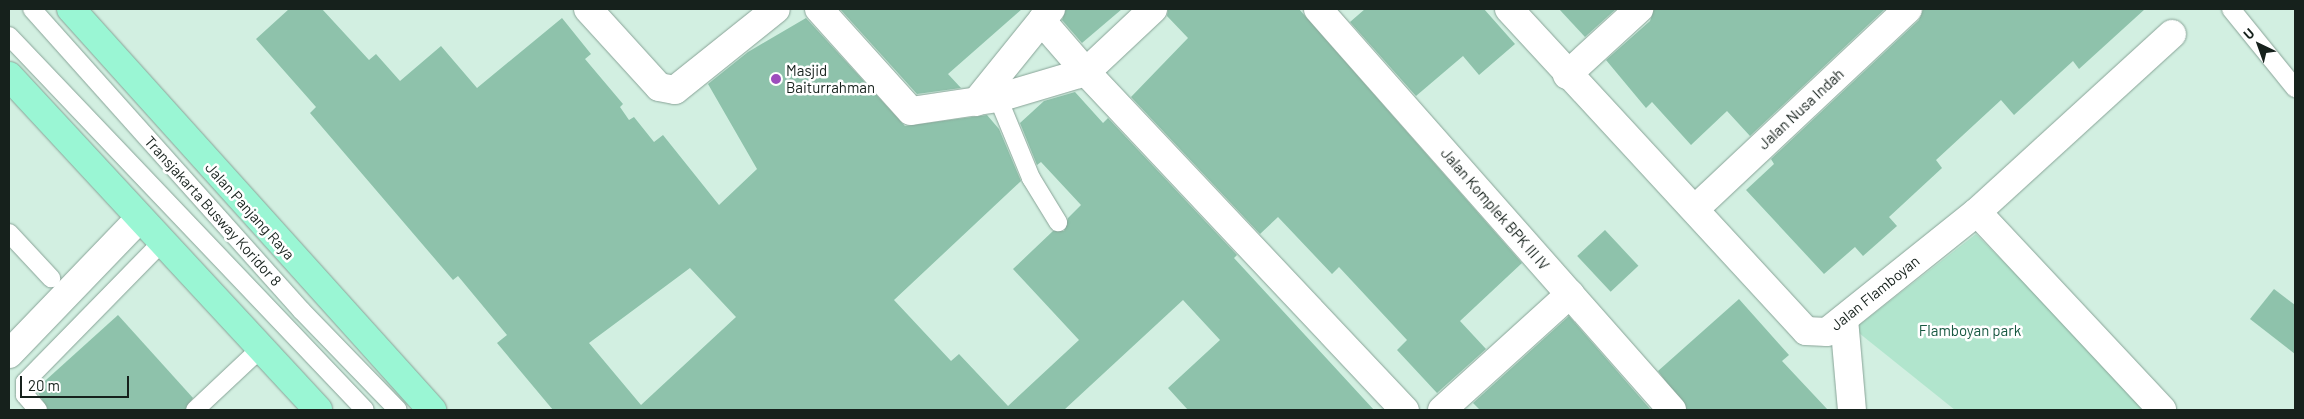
<!DOCTYPE html>
<html>
<head>
<meta charset="utf-8">
<style>
  body { margin:0 }
  #map { position:relative; width:2304px; height:419px; overflow:hidden; background:#d2efe1; font-family:Barlow,sans-serif }
  div>[style] { position:absolute }
  .green>* { inset:0; background:#b1e5cd }
  .building>* { inset:0; background:#8ec2ab; transform-origin:0 0 }
  .roads { filter:drop-shadow(0 0 1px #88a397) drop-shadow(0 0 1px #88a397) }
  .service>* { height:18px; margin:-9px; padding:0 9px; transform-origin:9px; border-radius:9px; background:#fff }
  .minor>* { height:28px; margin:-14px; padding:0 14px; transform-origin:14px; border-radius:14px; background:#fff }
  .primary>* { height:28px; margin:-14px; padding:0 14px; transform-origin:14px; border-radius:14px; background:#9af6d4 }
  .dots>* { width:14px; height:14px; translate:-50% -50%; box-sizing:border-box; border:2px solid #fff; border-radius:50% }
  span { translate:-50% -50%; white-space:nowrap; text-align:center; line-height:1.15; -webkit-text-stroke:5px #fff; paint-order:stroke }
  .poi-label { font-size:15px; color:#16211c }
  .left { translate:0 -50%; text-align:left }
  .street-label { font-size:15px; color:#16211c }
  .park-label { font-size:15px; color:#185942 }
  .frame { position:absolute; inset:0; border:10px solid #16211c; pointer-events:none }
  .north { position:absolute; left:2234px; top:20px; width:50px; height:50px; -webkit-text-stroke:4px #fff; paint-order:stroke; rotate:318deg; font-size:14px; font-weight:700; line-height:20px; text-align:center; color:#16211c }
  .north::after { content:''; display:block; margin:auto; width:18px; height:22px; background:#16211c; clip-path:polygon(50% 0,100% 100%,50% 72%,0 100%) }
  .scale { position:absolute; left:20px; top:376px; width:109px; height:22px; box-sizing:border-box; border:2px solid #16211c; border-top:0; padding-left:6px; font-size:15px; line-height:18px; white-space:nowrap; color:#16211c; -webkit-text-stroke:4px #fff; paint-order:stroke }
</style>
</head>
<body>
<div id="map">
  <div class="green">
    <i style="clip-path:polygon(1976px 234px,2151px 410px,1955px 410px,1854px 329px)"></i>
  </div>
  <div class="building">
    <i style="clip-path:polygon(evenodd,289px 9px,322px 9px,369px 60px,376px 54px,400px 81px,441px 46px,477px 88px,562px 18px,591px 54px,585px 59px,623px 104px,620px 107px,629px 120px,634px 117px,654px 142px,663px 135px,719px 205px,757px 169px,708px 84px,748px 52px,806px 18px,905px 126px,987px 115px,999px 129px,1021px 181px,894px 300px,951px 361px,959px 354px,1008px 406px,1079px 340px,1013px 269px,1053px 231px,1064px 231px,1068px 218px,1081px 205px,1041px 162px,1037px 165px,1020px 123px,1044px 101px,1075px 92px,1103px 123px,1108px 118px,1237px 255px,1234px 258px,1374px 410px,1188px 410px,1168px 388px,1220px 340px,1183px 300px,1064px 410px,553px 410px,497px 343px,507px 335px,458px 276px,453px 280px,310px 113px,316px 107px,256px 39px,289px 9px,690px 268px,736px 317px,641px 405px,589px 343px,690px 268px)"></i>
    <i style="clip-path:polygon(840px 9px,1022px 9px,948px 74px,961px 88px,917px 94px)"></i>
    <i style="clip-path:polygon(1066px 9px,1122px 9px,1082px 43px,1062px 20px)"></i>
    <i style="clip-path:polygon(1168px 9px,1299px 9px,1522px 263px,1460px 321px,1486px 349px,1437px 393px,1397px 350px,1407px 340px,1339px 267px,1332px 274px,1278px 217px,1260px 234px,1131px 97px,1188px 38px,1167px 16px)"></i>
    <i style="clip-path:polygon(1365px 9px,1484px 9px,1515px 44px,1479px 75px,1463px 56px,1416px 96px,1350px 22px)"></i>
    <i style="clip-path:polygon(1559px 9px,1616px 9px,1585px 37px)"></i>
    <i style="clip-path:polygon(1654px 9px,1885px 9px,1750px 136px,1727px 111px,1691px 145px,1652px 102px,1646px 108px,1606px 60px,1650px 21px)"></i>
    <i style="clip-path:polygon(1923px 9px,2145px 9px,2079px 69px,2073px 61px,2014px 115px,2001px 100px,1936px 160px,1942px 168px,1889px 217px,1897px 226px,1863px 256px,1855px 247px,1824px 274px,1746px 190px,1774px 164px,1771px 159px,1919px 20px)"></i>
    <i style="left:1605px;top:230px;width:49px;height:38px;rotate:47deg"></i>
    <i style="clip-path:polygon(2274px 289px,2295px 305px,2295px 354px,2250px 319px)"></i>
    <i style="clip-path:polygon(1739px 299px,1789px 355px,1782px 361px,1828px 410px,1687px 410px,1658px 371px)"></i>
    <i style="clip-path:polygon(118px 315px,193px 398px,185px 410px,48px 410px,36px 389px)"></i>
    <i style="clip-path:polygon(1569px 316px,1651px 410px,1480px 410px,1473px 403px)"></i>
  </div>
  <div class="roads">
    <div class="service">
      <i style="left:32px;top:9px;width:404px;rotate:48.2deg"></i>
      <i style="left:301px;top:310px;width:139px;rotate:45.9deg"></i>
      <i style="left:2231px;top:9px;width:102px;rotate:51deg"></i>
      <i style="left:9px;top:36px;width:516px;rotate:46.41deg"></i>
      <i style="left:998px;top:98px;width:87px;rotate:67.6deg"></i>
      <i style="left:1031px;top:178px;width:52px;rotate:58.5deg"></i>
      <i style="left:9px;top:233px;width:62px;rotate:47deg"></i>
      <i style="left:38px;top:410px;width:20px;rotate:-131deg"></i>
      <i style="left:25px;top:395px;width:13px;rotate:-90deg"></i>
      <i style="left:25px;top:382px;width:193px;rotate:-45.6deg"></i>
      <i style="left:195px;top:410px;width:89px;rotate:-43.2deg"></i>
    </div>
    <div class="minor">
      <i style="left:588px;top:9px;width:105px;rotate:47.7deg"></i>
      <i style="left:659px;top:87px;width:16px;rotate:11deg"></i>
      <i style="left:675px;top:90px;width:129px;rotate:-38.7deg"></i>
      <i style="left:819px;top:9px;width:137px;rotate:48deg"></i>
      <i style="left:911px;top:111px;width:88px;rotate:-8.5deg"></i>
      <i style="left:998px;top:98px;width:92px;rotate:-16.5deg"></i>
      <i style="left:1086px;top:72px;width:465px;rotate:46.7deg"></i>
      <i style="left:1051px;top:9px;width:13px;rotate:129deg"></i>
      <i style="left:1043px;top:19px;width:9px;rotate:63deg"></i>
      <i style="left:1047px;top:27px;width:60px;rotate:49.1deg"></i>
      <i style="left:1086px;top:72px;width:92px;rotate:-43.2deg"></i>
      <i style="left:1318px;top:9px;width:535px;rotate:48.56deg"></i>
      <i style="left:1509px;top:9px;width:438px;rotate:47.3deg"></i>
      <i style="left:1806px;top:331px;width:21px;rotate:3deg"></i>
      <i style="left:1827px;top:332px;width:192px;rotate:-38.7deg"></i>
      <i style="left:1977px;top:212px;width:271px;rotate:46.9deg"></i>
      <i style="left:1567px;top:75px;width:98px;rotate:-42.5deg"></i>
      <i style="left:976px;top:102px;width:107px;rotate:-51.1deg"></i>
      <i style="left:1695px;top:209px;width:292px;rotate:-43.2deg"></i>
      <i style="left:1977px;top:212px;width:264px;rotate:-42.4deg"></i>
      <i style="left:1844px;top:319px;width:91px;rotate:85deg"></i>
      <i style="left:9px;top:354px;width:186px;rotate:-46.1deg"></i>
      <i style="left:1442px;top:410px;width:173px;rotate:-42.2deg"></i>
    </div>
    <div class="primary">
      <i style="left:71px;top:9px;width:540px;rotate:48deg"></i>
      <i style="left:9px;top:76px;width:455px;rotate:47.2deg"></i>
    </div>
  </div>
  <div class="dots">
    <i style="left:776px;top:79px;background:#9d4dbd"></i>
  </div>
  <div class="poi-label">
    <span class="left" style="left:786px;top:79px">Masjid<br>Baiturrahman</span>
  </div>
  <div class="street-label">
    <span style="left:1801px;top:109px;rotate:-43deg">Jalan Nusa Indah</span>
    <span style="left:1495px;top:209px;rotate:49deg">Jalan Komplek BPK III IV</span>
    <span style="left:213px;top:211px;rotate:48deg">Transjakarta Busway Koridor 8</span>
    <span style="left:250px;top:211px;rotate:48deg">Jalan Panjang Raya</span>
    <span style="left:1875px;top:293px;rotate:-39deg">Jalan Flamboyan</span>
  </div>
  <div class="park-label">
    <span style="left:1970px;top:331px">Flamboyan park</span>
  </div>
  <div class="frame"></div>
  <div class="north">U</div>
  <div class="scale">20 m</div>
</div>
</body>
</html>
